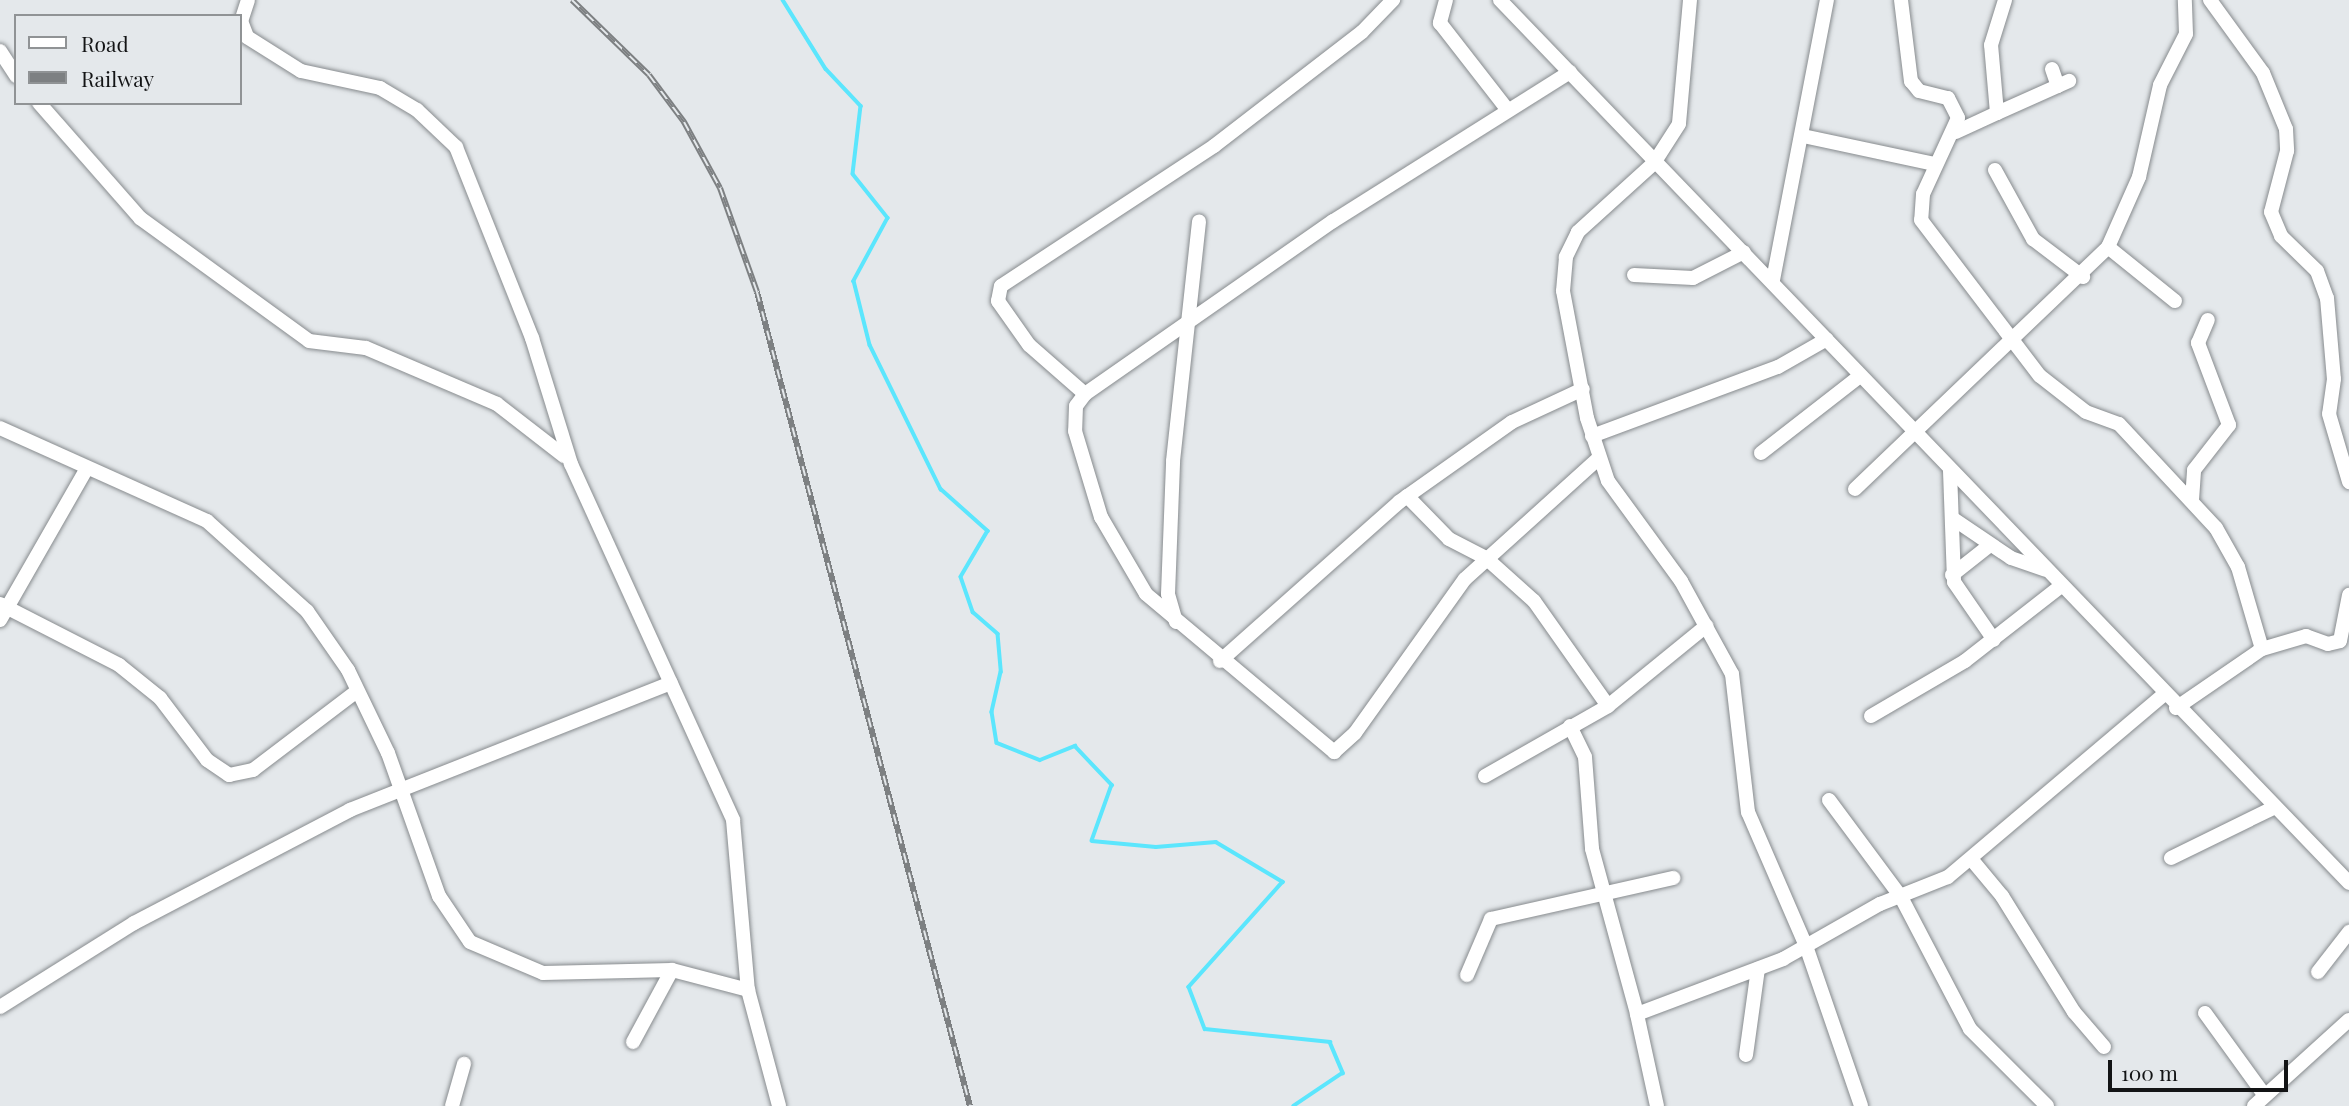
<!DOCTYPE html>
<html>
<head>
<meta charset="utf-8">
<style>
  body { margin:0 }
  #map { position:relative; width:2349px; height:1106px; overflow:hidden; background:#e4e8eb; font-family:"Playfair Display",serif }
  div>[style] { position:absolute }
  .stream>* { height:3.5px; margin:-1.75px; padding:0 1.75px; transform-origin:1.75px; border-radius:1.75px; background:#5be6fd }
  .roads { filter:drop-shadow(0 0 2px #878b8e) drop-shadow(0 0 2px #878b8e) }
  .street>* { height:14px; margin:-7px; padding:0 7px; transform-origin:7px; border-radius:7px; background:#fff }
  .rail>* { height:6px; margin-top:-3px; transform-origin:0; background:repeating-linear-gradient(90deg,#e4e8eb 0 10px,#7d8082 0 20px); box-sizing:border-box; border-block:2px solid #7d8082 }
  span { translate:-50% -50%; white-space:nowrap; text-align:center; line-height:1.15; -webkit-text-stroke:7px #e4e8eb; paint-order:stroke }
  .legend { position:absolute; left:14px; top:14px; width:228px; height:91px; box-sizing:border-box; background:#e4e8eb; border:2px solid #909395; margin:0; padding:9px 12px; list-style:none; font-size:21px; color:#131415 }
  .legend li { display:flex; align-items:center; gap:14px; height:35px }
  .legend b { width:35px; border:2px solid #909395 }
  .scale { position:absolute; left:2108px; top:1060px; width:180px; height:32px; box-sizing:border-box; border:4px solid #131415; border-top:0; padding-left:9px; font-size:21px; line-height:24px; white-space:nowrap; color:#131415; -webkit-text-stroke:5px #e4e8eb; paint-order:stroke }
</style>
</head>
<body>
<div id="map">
  <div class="stream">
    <i style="left:783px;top:0;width:81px;rotate:58.1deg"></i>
    <i style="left:826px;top:69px;width:51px;rotate:46.6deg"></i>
    <i style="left:861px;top:106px;width:68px;rotate:96.7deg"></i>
    <i style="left:853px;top:174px;width:56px;rotate:51.5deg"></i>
    <i style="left:888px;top:218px;width:72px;rotate:118.4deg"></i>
    <i style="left:854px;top:281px;width:66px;rotate:76deg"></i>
    <i style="left:870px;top:345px;width:161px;rotate:63.8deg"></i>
    <i style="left:941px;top:489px;width:63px;rotate:41.8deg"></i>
    <i style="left:988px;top:531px;width:53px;rotate:120.4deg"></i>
    <i style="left:961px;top:577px;width:37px;rotate:71deg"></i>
    <i style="left:973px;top:612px;width:33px;rotate:41deg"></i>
    <i style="left:998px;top:634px;width:38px;rotate:85deg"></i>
    <i style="left:1001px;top:672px;width:41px;rotate:102.7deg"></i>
    <i style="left:992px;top:712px;width:31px;rotate:81deg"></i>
    <i style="left:997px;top:743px;width:46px;rotate:21.6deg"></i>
    <i style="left:1040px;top:760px;width:38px;rotate:-22deg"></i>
    <i style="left:1075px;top:746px;width:54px;rotate:46.5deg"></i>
    <i style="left:1112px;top:785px;width:59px;rotate:109.7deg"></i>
    <i style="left:1092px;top:841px;width:64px;rotate:5.4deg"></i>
    <i style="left:1156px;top:847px;width:60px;rotate:-4.8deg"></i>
    <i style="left:1216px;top:842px;width:78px;rotate:30.8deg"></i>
    <i style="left:1283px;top:882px;width:141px;rotate:131.8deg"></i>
    <i style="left:1189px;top:987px;width:45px;rotate:69.1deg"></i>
    <i style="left:1205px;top:1029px;width:126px;rotate:5.9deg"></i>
    <i style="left:1330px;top:1042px;width:34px;rotate:67deg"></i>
    <i style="left:1343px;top:1073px;width:59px;rotate:146deg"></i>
  </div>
  <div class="roads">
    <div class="street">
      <i style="left:248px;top:0;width:22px;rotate:108deg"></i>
      <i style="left:241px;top:21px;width:17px;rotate:69deg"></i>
      <i style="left:247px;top:37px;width:64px;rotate:32.2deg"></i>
      <i style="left:301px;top:71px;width:81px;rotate:12.1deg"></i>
      <i style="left:380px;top:88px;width:43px;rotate:30.7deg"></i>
      <i style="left:417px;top:110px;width:54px;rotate:43.5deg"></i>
      <i style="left:456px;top:147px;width:206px;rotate:68.3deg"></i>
      <i style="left:532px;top:338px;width:132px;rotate:72.8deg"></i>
      <i style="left:571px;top:464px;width:391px;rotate:65.5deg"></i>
      <i style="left:733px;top:820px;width:171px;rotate:85deg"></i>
      <i style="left:748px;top:990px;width:120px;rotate:75deg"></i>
      <i style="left:1446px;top:0;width:24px;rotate:105deg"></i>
      <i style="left:1440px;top:23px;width:109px;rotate:52.1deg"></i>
      <i style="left:1500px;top:0;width:1225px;rotate:46.12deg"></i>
      <i style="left:1690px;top:0;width:124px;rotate:95.1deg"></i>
      <i style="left:1679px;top:124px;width:46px;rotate:122.7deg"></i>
      <i style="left:1654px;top:163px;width:103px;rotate:137.8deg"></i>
      <i style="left:1578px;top:232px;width:28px;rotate:116deg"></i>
      <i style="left:1566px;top:257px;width:34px;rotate:95deg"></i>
      <i style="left:1563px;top:291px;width:129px;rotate:79.3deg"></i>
      <i style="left:1587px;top:418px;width:66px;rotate:71.6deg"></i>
      <i style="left:1608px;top:481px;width:124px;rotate:53.9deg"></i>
      <i style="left:1681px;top:581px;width:106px;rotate:61.3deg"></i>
      <i style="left:1732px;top:674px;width:139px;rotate:83.4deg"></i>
      <i style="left:1748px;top:812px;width:146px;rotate:66.6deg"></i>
      <i style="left:1806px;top:946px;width:169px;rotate:71deg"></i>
      <i style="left:1901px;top:0;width:82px;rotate:83deg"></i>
      <i style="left:1911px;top:81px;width:13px;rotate:51deg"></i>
      <i style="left:1919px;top:91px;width:30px;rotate:14deg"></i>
      <i style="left:1948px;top:98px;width:22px;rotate:63deg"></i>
      <i style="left:1958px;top:118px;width:84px;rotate:114.7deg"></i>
      <i style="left:1923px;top:194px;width:26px;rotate:94deg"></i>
      <i style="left:1921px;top:220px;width:196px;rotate:52.7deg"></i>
      <i style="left:2040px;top:376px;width:58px;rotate:38deg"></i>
      <i style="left:2086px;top:412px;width:35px;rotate:20deg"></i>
      <i style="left:2119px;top:424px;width:142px;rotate:47deg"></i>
      <i style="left:2216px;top:528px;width:45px;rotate:60.6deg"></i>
      <i style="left:2238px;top:567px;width:85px;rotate:73.7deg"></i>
      <i style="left:2210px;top:0;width:90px;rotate:54deg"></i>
      <i style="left:2263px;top:73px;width:61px;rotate:67.7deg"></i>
      <i style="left:2286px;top:129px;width:22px;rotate:87deg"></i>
      <i style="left:2287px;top:151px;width:63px;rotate:104.7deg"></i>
      <i style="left:2271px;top:212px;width:26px;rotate:67deg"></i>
      <i style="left:2281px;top:236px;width:50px;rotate:44.2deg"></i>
      <i style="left:2317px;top:271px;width:29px;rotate:70deg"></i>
      <i style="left:2327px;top:298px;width:81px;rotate:85.1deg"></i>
      <i style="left:2334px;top:379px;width:35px;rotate:98deg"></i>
      <i style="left:2329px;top:414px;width:71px;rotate:73.6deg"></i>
      <i style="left:0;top:51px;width:30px;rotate:57deg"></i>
      <i style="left:2052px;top:69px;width:18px;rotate:71deg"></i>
      <i style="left:1570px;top:72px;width:280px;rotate:147.8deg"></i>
      <i style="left:1333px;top:221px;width:302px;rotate:145.1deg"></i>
      <i style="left:1085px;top:394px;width:15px;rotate:127deg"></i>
      <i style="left:1076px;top:406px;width:25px;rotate:92deg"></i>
      <i style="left:1075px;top:431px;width:90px;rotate:73.2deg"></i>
      <i style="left:1101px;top:517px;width:89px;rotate:59.7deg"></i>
      <i style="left:1146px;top:594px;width:246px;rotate:40deg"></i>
      <i style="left:1334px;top:752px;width:28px;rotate:-42deg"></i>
      <i style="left:1355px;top:733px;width:189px;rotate:-54.5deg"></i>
      <i style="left:1465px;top:579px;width:179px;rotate:-42.1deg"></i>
      <i style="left:39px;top:103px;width:153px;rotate:48.7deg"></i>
      <i style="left:140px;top:218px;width:209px;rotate:36deg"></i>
      <i style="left:309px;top:341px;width:57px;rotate:7deg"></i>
      <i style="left:366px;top:348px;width:142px;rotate:23.1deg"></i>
      <i style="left:497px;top:404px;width:85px;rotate:37.8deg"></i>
      <i style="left:1997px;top:113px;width:79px;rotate:-24deg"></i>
      <i style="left:1956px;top:132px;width:45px;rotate:-24.9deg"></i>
      <i style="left:1997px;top:113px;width:68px;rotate:-95deg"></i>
      <i style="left:1991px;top:45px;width:47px;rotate:-72.7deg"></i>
      <i style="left:1803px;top:136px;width:135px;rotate:12deg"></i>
      <i style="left:1995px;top:170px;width:79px;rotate:61.2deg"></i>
      <i style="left:2033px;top:239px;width:63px;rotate:37.2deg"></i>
      <i style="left:2108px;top:247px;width:86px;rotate:38.9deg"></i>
      <i style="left:1634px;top:275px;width:59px;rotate:2.9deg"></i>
      <i style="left:1693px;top:278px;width:57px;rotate:-27deg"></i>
      <i style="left:1773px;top:280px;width:285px;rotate:-79.1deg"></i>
      <i style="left:1085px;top:394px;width:74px;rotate:-138.8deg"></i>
      <i style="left:1029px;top:345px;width:54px;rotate:-125.2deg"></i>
      <i style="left:998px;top:301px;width:15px;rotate:-79deg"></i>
      <i style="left:1001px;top:286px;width:255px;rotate:-33.3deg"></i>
      <i style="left:1214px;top:146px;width:187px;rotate:-37.6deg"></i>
      <i style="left:1362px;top:32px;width:45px;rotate:-45.9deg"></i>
      <i style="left:0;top:428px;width:227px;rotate:24.2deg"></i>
      <i style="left:207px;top:521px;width:135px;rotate:42deg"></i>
      <i style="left:307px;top:611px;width:72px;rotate:55.2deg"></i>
      <i style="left:348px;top:670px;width:92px;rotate:64.3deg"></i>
      <i style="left:388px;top:753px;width:152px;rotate:70.4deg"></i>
      <i style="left:439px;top:896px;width:55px;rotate:56deg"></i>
      <i style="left:470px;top:942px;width:79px;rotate:23deg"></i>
      <i style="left:543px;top:973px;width:129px;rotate:-1.3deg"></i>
      <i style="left:672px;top:970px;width:79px;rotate:14.7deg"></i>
      <i style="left:1592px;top:436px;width:198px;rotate:-20.4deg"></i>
      <i style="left:1778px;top:367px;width:56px;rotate:-29.7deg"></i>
      <i style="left:1761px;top:453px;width:125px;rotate:-37.9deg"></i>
      <i style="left:1950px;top:471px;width:111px;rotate:87.9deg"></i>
      <i style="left:1954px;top:582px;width:70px;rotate:55.4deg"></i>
      <i style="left:1855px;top:489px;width:350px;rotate:-43.7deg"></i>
      <i style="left:2108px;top:247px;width:77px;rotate:-66.1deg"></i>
      <i style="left:2139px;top:177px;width:94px;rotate:-77.1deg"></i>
      <i style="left:2160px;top:85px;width:57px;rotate:-63deg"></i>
      <i style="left:2186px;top:34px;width:34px;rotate:-92deg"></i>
      <i style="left:1407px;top:496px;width:60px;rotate:45.7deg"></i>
      <i style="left:1449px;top:539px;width:42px;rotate:27.2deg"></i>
      <i style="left:1486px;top:558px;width:64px;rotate:41.9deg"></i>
      <i style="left:1534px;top:601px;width:128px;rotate:54.8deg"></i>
      <i style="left:2192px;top:500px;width:30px;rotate:-86deg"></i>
      <i style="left:2194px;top:470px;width:57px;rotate:-52.1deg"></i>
      <i style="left:2229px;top:425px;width:88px;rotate:-110.7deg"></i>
      <i style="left:2198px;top:343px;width:25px;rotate:-67deg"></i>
      <i style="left:1952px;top:518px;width:71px;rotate:34.1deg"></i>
      <i style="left:2011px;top:558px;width:36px;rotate:19deg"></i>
      <i style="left:1952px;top:575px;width:48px;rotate:-38.3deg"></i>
      <i style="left:0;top:604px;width:134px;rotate:27.1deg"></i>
      <i style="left:119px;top:665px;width:53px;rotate:38.8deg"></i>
      <i style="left:160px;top:698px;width:78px;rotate:52.8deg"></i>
      <i style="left:207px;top:760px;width:27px;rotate:34deg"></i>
      <i style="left:229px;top:775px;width:25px;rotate:-12deg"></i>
      <i style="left:253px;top:770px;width:131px;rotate:-37.2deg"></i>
      <i style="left:0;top:620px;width:175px;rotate:-60.2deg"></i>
      <i style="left:1176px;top:622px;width:29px;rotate:-106deg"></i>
      <i style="left:1168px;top:594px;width:133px;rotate:-87.8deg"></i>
      <i style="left:1173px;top:461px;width:241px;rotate:-83.8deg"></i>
      <i style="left:1220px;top:661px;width:239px;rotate:-41.6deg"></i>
      <i style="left:1399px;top:502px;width:138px;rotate:-35.3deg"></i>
      <i style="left:1512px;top:422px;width:78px;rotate:-24.9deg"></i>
      <i style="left:2176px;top:708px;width:104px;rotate:-34.5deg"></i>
      <i style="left:2262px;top:649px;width:46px;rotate:-16.5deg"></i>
      <i style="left:2306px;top:636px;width:23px;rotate:20deg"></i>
      <i style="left:2328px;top:644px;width:12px;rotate:-14deg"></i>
      <i style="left:2340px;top:641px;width:47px;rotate:-78.9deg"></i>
      <i style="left:1871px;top:716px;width:109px;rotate:-30.3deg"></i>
      <i style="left:1965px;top:661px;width:122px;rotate:-38deg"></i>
      <i style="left:1570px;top:726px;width:34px;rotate:64deg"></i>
      <i style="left:1585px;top:757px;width:92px;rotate:85.6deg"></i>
      <i style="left:1592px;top:849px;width:171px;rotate:74.7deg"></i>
      <i style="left:1485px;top:776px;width:142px;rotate:-29.6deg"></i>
      <i style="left:1608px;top:706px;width:127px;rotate:-39.2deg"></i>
      <i style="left:1829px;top:800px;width:121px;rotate:53.4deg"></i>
      <i style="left:1901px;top:897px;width:149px;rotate:62.4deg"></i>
      <i style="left:1970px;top:1029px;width:109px;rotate:45deg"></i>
      <i style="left:2171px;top:858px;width:114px;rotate:-26.1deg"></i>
      <i style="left:1972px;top:860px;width:47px;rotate:50.2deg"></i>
      <i style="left:2002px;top:896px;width:137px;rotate:58.2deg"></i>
      <i style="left:2074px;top:1012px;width:46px;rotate:49.4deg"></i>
      <i style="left:2318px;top:972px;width:51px;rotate:-52.2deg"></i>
      <i style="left:1467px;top:975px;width:61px;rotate:-66.8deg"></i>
      <i style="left:1491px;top:919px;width:187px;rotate:-12.7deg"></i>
      <i style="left:0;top:1007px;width:158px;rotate:-32.1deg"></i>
      <i style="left:134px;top:923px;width:244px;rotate:-27.6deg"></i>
      <i style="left:350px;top:810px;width:345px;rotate:-21.6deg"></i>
      <i style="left:2205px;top:1013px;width:102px;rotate:54.1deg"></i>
      <i style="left:633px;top:1042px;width:82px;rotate:-61.6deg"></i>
      <i style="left:1746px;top:1055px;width:87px;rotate:-82.1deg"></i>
      <i style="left:452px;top:1106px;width:44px;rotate:-74.1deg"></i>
      <i style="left:1657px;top:1106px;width:94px;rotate:-102.3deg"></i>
      <i style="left:1637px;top:1014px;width:156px;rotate:-20.6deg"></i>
      <i style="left:1783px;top:959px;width:112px;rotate:-29.6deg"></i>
      <i style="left:1880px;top:904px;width:73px;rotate:-21.7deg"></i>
      <i style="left:1948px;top:877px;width:282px;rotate:-40.2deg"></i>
      <i style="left:2254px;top:1106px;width:128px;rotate:-42.2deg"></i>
    </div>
  </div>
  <div class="rail">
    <i style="left:572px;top:0;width:107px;rotate:44.2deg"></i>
    <i style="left:649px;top:75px;width:59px;rotate:53.3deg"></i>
    <i style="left:684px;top:122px;width:75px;rotate:61.4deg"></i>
    <i style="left:720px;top:188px;width:110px;rotate:70.4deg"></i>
    <i style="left:757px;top:292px;width:841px;rotate:75.34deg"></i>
  </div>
  <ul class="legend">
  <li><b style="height:9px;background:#fff"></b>Road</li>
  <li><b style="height:9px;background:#7d8082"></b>Railway</li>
  </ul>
  <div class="scale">100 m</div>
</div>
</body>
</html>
